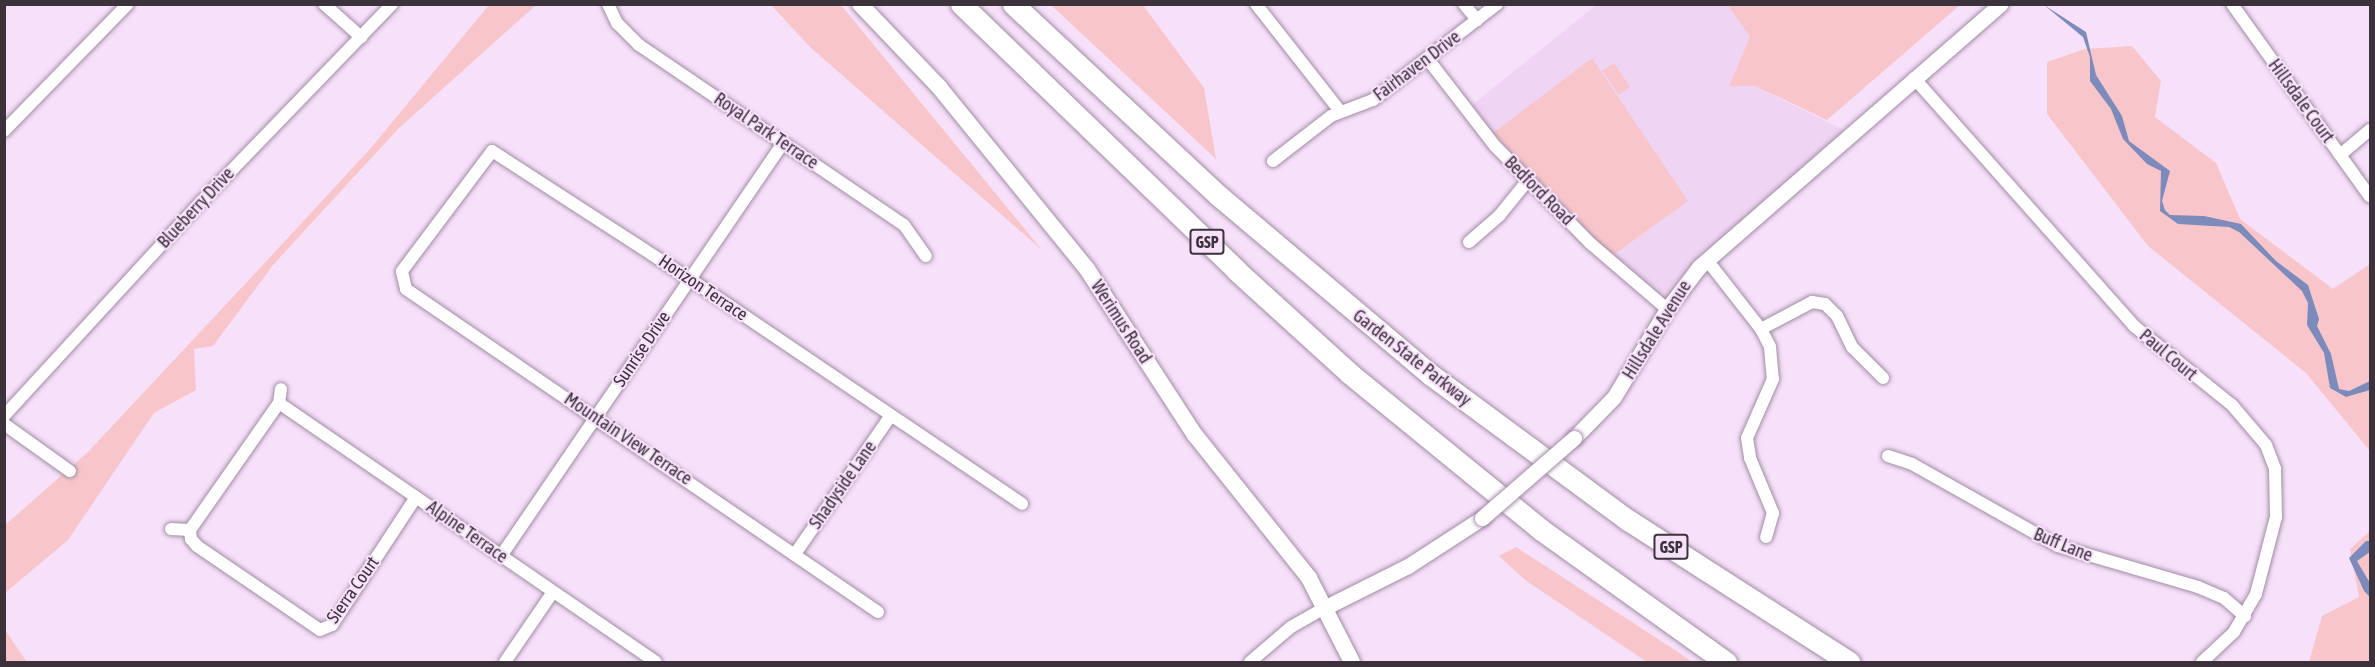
<!DOCTYPE html>
<html>
<head>
<meta charset="utf-8">
<style>
  body { margin:0 }
  #map { position:relative; width:2375px; height:667px; overflow:hidden; background:#f7e0fa; font-family:"Asap Condensed",sans-serif }
  div>[style] { position:absolute }
  .built>* { inset:0; background:#f0d4f4 }
  .green>* { inset:0; background:#f8c6ca; transform-origin:0 0 }
  .water>* { inset:0; background:#7c8bbc }
  .roads { filter:drop-shadow(0 0 2px #a18ca4) drop-shadow(0 0 2px #a18ca4) }
  .minor>* { height:12px; margin:-6px; padding:0 6px; transform-origin:6px; border-radius:6px; background:#fff }
  .tertiary>* { height:15px; margin:-7.5px; padding:0 7.5px; transform-origin:7.5px; border-radius:7.5px; background:#fff }
  .secondary>* { height:16px; margin:-8px; padding:0 8px; transform-origin:8px; border-radius:8px; background:#fff }
  .motorway>* { height:21px; margin:-10.5px; padding:0 10.5px; transform-origin:10.5px; border-radius:10.5px; background:#fff }
  .bridges { filter:drop-shadow(0 0 2px #a18ca4) drop-shadow(0 0 2px #a18ca4) }
  .tertiary-bridge>* { height:15px; margin:-7.5px; padding:0 7.5px; transform-origin:7.5px; border-radius:7.5px; background:#fff }
  span { translate:-50% -50%; white-space:nowrap; text-align:center; line-height:1.15; -webkit-text-stroke:4.5px #f7e0fa; paint-order:stroke }
  .shield-label span { padding:2px 4px; background:#f7e0fa; border:2px solid; border-radius:4px; -webkit-text-stroke-width:0 }
  .shield-label { font-size:16px; color:#3b323c; font-weight:700 }
  .street-label { font-size:18px; color:#3b323c }
  .frame { position:absolute; inset:0; border:6px solid #3b323c; pointer-events:none }
</style>
</head>
<body>
<div id="map">
  <div class="built">
    <i style="clip-path:polygon(1596px 5px,1729px 5px,1750px 37px,1755px 86px,1850px 133px,1699px 267px,1667px 309px,1619px 270px,1466px 110px)"></i>
  </div>
  <div class="green">
    <i style="clip-path:polygon(489px 5px,536px 5px,398px 129px,273px 265px,213px 346px,194px 349px,196px 390px,154px 413px,68px 540px,5px 593px,4px 526px,88px 452px,260px 268px,370px 149px)"></i>
    <i style="clip-path:polygon(771px 5px,841px 5px,1042px 250px,810px 47px)"></i>
    <i style="clip-path:polygon(1051px 5px,1143px 5px,1204px 88px,1216px 159px)"></i>
    <i style="clip-path:polygon(1728px 5px,1729px 4px,1960px 5px,1827px 120px,1755px 86px,1729px 86px,1750px 37px)"></i>
    <i style="clip-path:polygon(2132px 46px,2161px 81px,2155px 117px,2216px 163px,2240px 219px,2333px 289px,2370px 264px,2370px 451px,2306px 373px,2148px 246px,2047px 114px,2047px 62px,2085px 49px)"></i>
    <i style="clip-path:polygon(1592px 58px,1688px 201px,1612px 256px,1493px 133px)"></i>
    <i style="left:1614px;top:63px;width:29px;height:14px;rotate:56deg"></i>
    <i style="clip-path:polygon(2370px 531px,2370px 662px,2309px 662px,2322px 616px,2359px 597px,2350px 549px)"></i>
    <i style="clip-path:polygon(1516px 547px,1678px 652px,1692px 662px,1647px 662px,1525px 580px,1499px 556px)"></i>
    <i style="clip-path:polygon(4px 630px,5px 630px,27px 662px,5px 662px)"></i>
  </div>
  <div class="water">
    <i style="clip-path:polygon(2044px 5px,2086px 32px,2096px 75px,2122px 116px,2129px 141px,2170px 171px,2162px 201px,2165px 210px,2170px 215px,2204px 216px,2241px 224px,2276px 261px,2308px 285px,2319px 319px,2317px 326px,2331px 354px,2339px 389px,2349px 391px,2370px 381px,2370px 390px,2346px 397px,2330px 388px,2324px 353px,2307px 325px,2308px 303px,2302px 291px,2239px 232px,2229px 227px,2178px 224px,2160px 211px,2161px 171px,2147px 164px,2123px 139px,2111px 109px,2090px 81px,2090px 57px,2083px 37px)"></i>
    <i style="clip-path:polygon(2366px 541px,2370px 541px,2370px 552px,2357px 561px,2370px 583px,2370px 597px,2364px 591px,2349px 558px)"></i>
  </div>
  <div class="roads">
    <div class="minor">
      <i style="left:324px;top:4px;width:50px;rotate:41.7deg"></i>
      <i style="left:608px;top:4px;width:21px;rotate:65deg"></i>
      <i style="left:617px;top:23px;width:31px;rotate:45deg"></i>
      <i style="left:639px;top:45px;width:320px;rotate:34.2deg"></i>
      <i style="left:904px;top:225px;width:38px;rotate:55deg"></i>
      <i style="left:1256px;top:4px;width:136px;rotate:51.9deg"></i>
      <i style="left:1464px;top:4px;width:21px;rotate:51deg"></i>
      <i style="left:2232px;top:4px;width:237px;rotate:54.4deg"></i>
      <i style="left:1427px;top:58px;width:111px;rotate:52.3deg"></i>
      <i style="left:1495px;top:146px;width:136px;rotate:45.6deg"></i>
      <i style="left:1590px;top:243px;width:101px;rotate:40.6deg"></i>
      <i style="left:1914px;top:78px;width:332px;rotate:48.4deg"></i>
      <i style="left:2134px;top:326px;width:126px;rotate:38.9deg"></i>
      <i style="left:2232px;top:405px;width:52px;rotate:49.6deg"></i>
      <i style="left:2266px;top:445px;width:26px;rotate:69deg"></i>
      <i style="left:2275px;top:469px;width:48px;rotate:88.8deg"></i>
      <i style="left:2276px;top:517px;width:80px;rotate:104.6deg"></i>
      <i style="left:2256px;top:594px;width:44px;rotate:120.1deg"></i>
      <i style="left:2234px;top:632px;width:44px;rotate:136.8deg"></i>
      <i style="left:4px;top:131px;width:177px;rotate:-45.7deg"></i>
      <i style="left:2340px;top:155px;width:39px;rotate:-40deg"></i>
      <i style="left:1273px;top:161px;width:73px;rotate:-37.8deg"></i>
      <i style="left:1331px;top:116px;width:45px;rotate:-20.9deg"></i>
      <i style="left:1373px;top:100px;width:157px;rotate:-37.7deg"></i>
      <i style="left:1469px;top:242px;width:40px;rotate:-41deg"></i>
      <i style="left:1499px;top:216px;width:46px;rotate:-51.1deg"></i>
      <i style="left:1707px;top:260px;width:88px;rotate:52deg"></i>
      <i style="left:1761px;top:329px;width:20px;rotate:63deg"></i>
      <i style="left:1770px;top:347px;width:32px;rotate:85deg"></i>
      <i style="left:1773px;top:379px;width:64px;rotate:113.8deg"></i>
      <i style="left:1747px;top:438px;width:20px;rotate:81deg"></i>
      <i style="left:1750px;top:458px;width:60px;rotate:67.3deg"></i>
      <i style="left:1773px;top:513px;width:25px;rotate:106deg"></i>
      <i style="left:1761px;top:329px;width:58px;rotate:-27.9deg"></i>
      <i style="left:1812px;top:302px;width:13px;rotate:9deg"></i>
      <i style="left:1825px;top:304px;width:17px;rotate:45deg"></i>
      <i style="left:1837px;top:316px;width:34px;rotate:64deg"></i>
      <i style="left:1852px;top:347px;width:44px;rotate:45deg"></i>
      <i style="left:279px;top:403px;width:457px;rotate:34.5deg"></i>
      <i style="left:4px;top:416px;width:292px;rotate:-47.4deg"></i>
      <i style="left:202px;top:201px;width:274px;rotate:-46deg"></i>
      <i style="left:4px;top:424px;width:81px;rotate:35.5deg"></i>
      <i style="left:1888px;top:456px;width:25px;rotate:18deg"></i>
      <i style="left:1912px;top:464px;width:167px;rotate:29.3deg"></i>
      <i style="left:2058px;top:546px;width:146px;rotate:16.3deg"></i>
      <i style="left:2198px;top:587px;width:28px;rotate:23deg"></i>
      <i style="left:2224px;top:598px;width:28px;rotate:41deg"></i>
      <i style="left:171px;top:529px;width:19px;rotate:3deg"></i>
      <i style="left:190px;top:530px;width:155px;rotate:-55deg"></i>
      <i style="left:279px;top:403px;width:14px;rotate:-82deg"></i>
      <i style="left:190px;top:530px;width:9px;rotate:84deg"></i>
      <i style="left:191px;top:539px;width:9px;rotate:49deg"></i>
      <i style="left:197px;top:546px;width:149px;rotate:34.3deg"></i>
      <i style="left:320px;top:630px;width:13px;rotate:-23deg"></i>
      <i style="left:332px;top:625px;width:153px;rotate:-56.7deg"></i>
      <i style="left:795px;top:554px;width:167px;rotate:-55.3deg"></i>
      <i style="left:501px;top:556px;width:500px;rotate:-55.67deg"></i>
      <i style="left:878px;top:612px;width:572px;rotate:-145.62deg"></i>
      <i style="left:406px;top:289px;width:18px;rotate:-103deg"></i>
      <i style="left:402px;top:271px;width:150px;rotate:-53.1deg"></i>
      <i style="left:492px;top:151px;width:236px;rotate:32.9deg"></i>
      <i style="left:690px;top:279px;width:401px;rotate:34.1deg"></i>
      <i style="left:505px;top:662px;width:85px;rotate:-55.6deg"></i>
      <i style="left:1250px;top:662px;width:54px;rotate:-40.5deg"></i>
      <i style="left:1291px;top:627px;width:40px;rotate:-29.7deg"></i>
    </div>
    <div class="tertiary">
      <i style="left:1574px;top:438px;width:57px;rotate:-45.7deg"></i>
      <i style="left:1614px;top:397px;width:103px;rotate:-58.9deg"></i>
      <i style="left:1667px;top:309px;width:53px;rotate:-52.7deg"></i>
      <i style="left:1699px;top:267px;width:400px;rotate:-41.1deg"></i>
      <i style="left:1326px;top:607px;width:92px;rotate:-26.6deg"></i>
      <i style="left:1408px;top:566px;width:88px;rotate:-33deg"></i>
    </div>
    <div class="secondary">
      <i style="left:860px;top:4px;width:115px;rotate:46.4deg"></i>
      <i style="left:939px;top:87px;width:235px;rotate:50.9deg"></i>
      <i style="left:1087px;top:269px;width:198px;rotate:57deg"></i>
      <i style="left:1195px;top:435px;width:183px;rotate:51.4deg"></i>
      <i style="left:1309px;top:578px;width:94px;rotate:62.9deg"></i>
    </div>
    <div class="motorway">
      <i style="left:961px;top:4px;width:383px;rotate:44deg"></i>
      <i style="left:1236px;top:270px;width:153px;rotate:42.3deg"></i>
      <i style="left:1349px;top:373px;width:247px;rotate:39.2deg"></i>
      <i style="left:1540px;top:529px;width:229px;rotate:35.6deg"></i>
      <i style="left:1013px;top:4px;width:282px;rotate:43deg"></i>
      <i style="left:1219px;top:196px;width:277px;rotate:40.2deg"></i>
      <i style="left:1431px;top:375px;width:245px;rotate:36.4deg"></i>
      <i style="left:1628px;top:520px;width:263px;rotate:32.7deg"></i>
    </div>
  </div>
  <div class="bridges">
    <div class="tertiary-bridge">
      <i style="left:1482px;top:518px;width:122px;rotate:-41deg"></i>
    </div>
  </div>
  <div class="shield-label">
    <span style="left:1207px;top:242px">GSP</span>
    <span style="left:1671px;top:547px">GSP</span>
  </div>
  <div class="street-label">
    <span style="left:1417px;top:66px;rotate:-37deg">Fairhaven Drive</span>
    <span style="left:2301px;top:101px;rotate:54deg">Hillsdale Court</span>
    <span style="left:766px;top:131px;rotate:34deg">Royal Park Terrace</span>
    <span style="left:1539px;top:191px;rotate:45deg">Bedford Road</span>
    <span style="left:196px;top:208px;rotate:-47deg">Blueberry Drive</span>
    <span style="left:703px;top:288px;rotate:34deg">Horizon Terrace</span>
    <span style="left:1121px;top:322px;rotate:57deg">Werimus Road</span>
    <span style="left:1657px;top:330px;rotate:-58deg">Hillsdale Avenue</span>
    <span style="left:642px;top:349px;rotate:-56deg">Sunrise Drive</span>
    <span style="left:2168px;top:355px;rotate:40deg">Paul Court</span>
    <span style="left:1412px;top:358px;rotate:38deg">Garden State Parkway</span>
    <span style="left:628px;top:439px;rotate:34deg">Mountain View Terrace</span>
    <span style="left:843px;top:485px;rotate:-55deg">Shadyside Lane</span>
    <span style="left:467px;top:532px;rotate:35deg">Alpine Terrace</span>
    <span style="left:2063px;top:545px;rotate:22deg">Buff Lane</span>
    <span style="left:353px;top:590px;rotate:-55deg">Sierra Court</span>
  </div>
  <div class="frame"></div>
</div>
</body>
</html>
